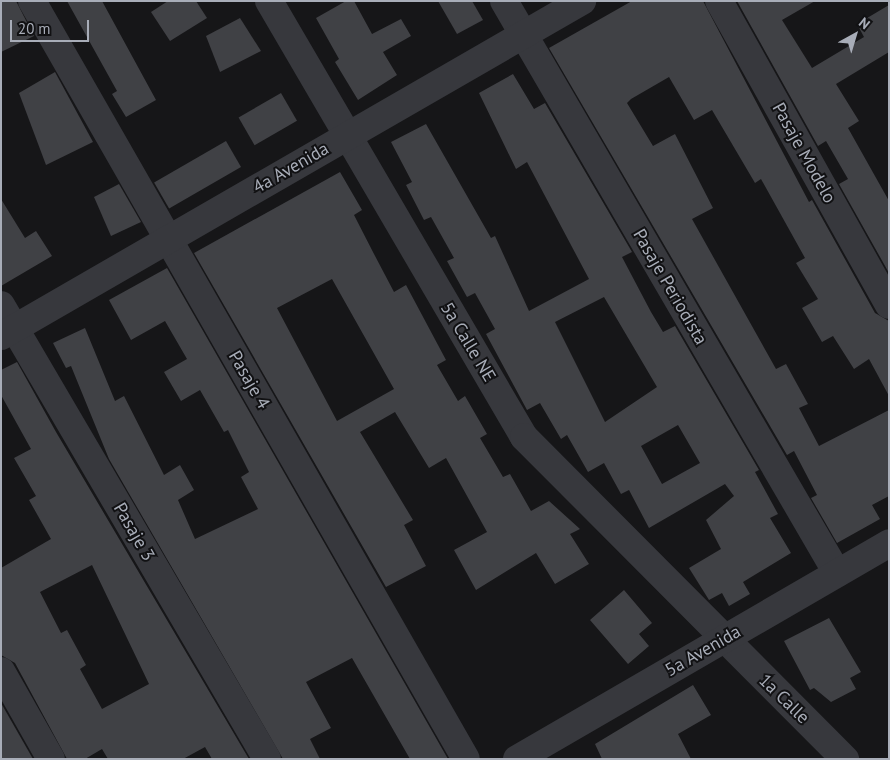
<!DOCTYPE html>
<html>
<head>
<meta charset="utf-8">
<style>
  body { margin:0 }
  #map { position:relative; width:890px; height:760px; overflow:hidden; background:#161618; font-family:"PT Sans",sans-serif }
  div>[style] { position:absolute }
  .building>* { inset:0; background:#404145; transform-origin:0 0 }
  .minor>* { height:28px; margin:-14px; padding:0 14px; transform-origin:14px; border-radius:14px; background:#37383d }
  span { translate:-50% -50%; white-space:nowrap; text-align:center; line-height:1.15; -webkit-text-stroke:4px #111113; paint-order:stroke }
  .street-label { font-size:18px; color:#a8adb8 }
  .frame { position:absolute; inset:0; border:2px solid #a8adb8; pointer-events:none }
  .north { position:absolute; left:830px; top:10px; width:50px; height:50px; -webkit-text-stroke:4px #111113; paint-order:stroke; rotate:39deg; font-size:14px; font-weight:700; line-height:20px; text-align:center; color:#a8adb8 }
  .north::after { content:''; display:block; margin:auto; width:18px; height:22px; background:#a8adb8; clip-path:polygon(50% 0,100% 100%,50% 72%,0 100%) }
  .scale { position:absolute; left:10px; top:20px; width:79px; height:22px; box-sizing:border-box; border:2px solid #a8adb8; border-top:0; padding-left:6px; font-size:15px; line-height:18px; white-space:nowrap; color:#a8adb8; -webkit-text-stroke:4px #111113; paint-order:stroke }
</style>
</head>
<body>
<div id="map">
  <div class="building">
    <i style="clip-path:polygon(1px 1px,16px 1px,34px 36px,1px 52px)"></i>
    <i style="clip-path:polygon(67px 1px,102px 1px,156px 100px,126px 117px,112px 94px,117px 91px)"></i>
    <i style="clip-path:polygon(168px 1px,196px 1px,207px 18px,170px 41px,151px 12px)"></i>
    <i style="clip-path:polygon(346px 1px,354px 1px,372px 34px,401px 19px,411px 36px,383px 52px,397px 75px,358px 100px,335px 62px,339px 59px,316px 18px)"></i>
    <i style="clip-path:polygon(438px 1px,472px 1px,483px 20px,457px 34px)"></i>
    <i style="clip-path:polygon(632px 1px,703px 1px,809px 202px,812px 200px,875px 313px,889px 321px,889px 396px,869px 359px,854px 369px,833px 336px,822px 342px,802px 308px,818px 299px,796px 263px,805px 258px,761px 179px,755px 183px,712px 110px,694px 120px,669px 77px,631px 99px,627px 103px,653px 146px,675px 134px,713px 208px,692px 219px,776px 369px,786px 364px,808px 404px,799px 408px,819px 446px,889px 410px,889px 496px,872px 505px,880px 519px,837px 543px,811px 498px,817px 495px,794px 451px,787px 455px,549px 48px)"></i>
    <i style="clip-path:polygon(737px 1px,815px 1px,782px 20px,812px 68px,864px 37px,857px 24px,889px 5px,889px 52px,836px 84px,859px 121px,848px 128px,889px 201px,889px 273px,839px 184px,848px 179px,826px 141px,818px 146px)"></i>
    <i style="clip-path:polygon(240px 18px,261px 51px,220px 72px,206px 36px)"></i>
    <i style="clip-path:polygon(55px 72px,93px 142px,46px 165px,19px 93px)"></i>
    <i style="clip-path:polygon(evenodd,513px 74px,534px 109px,545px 103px,632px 252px,622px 257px,651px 312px,663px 332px,675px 326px,759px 470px,755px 472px,778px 514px,770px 518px,791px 553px,743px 582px,750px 594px,729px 606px,722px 593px,709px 600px,689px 568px,721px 549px,706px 520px,734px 496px,725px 484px,649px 528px,629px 490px,621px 494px,604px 463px,588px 472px,567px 435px,561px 439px,540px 403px,527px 410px,486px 334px,495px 329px,475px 293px,467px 297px,447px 261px,454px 258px,431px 217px,424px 220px,406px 185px,412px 182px,391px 142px,426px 124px,491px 238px,495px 236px,529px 311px,589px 279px,527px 162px,516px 169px,479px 93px,513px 74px,604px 297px,657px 387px,605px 422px,555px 322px,604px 297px,513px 74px,678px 425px,700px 463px,662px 484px,641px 446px,678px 425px)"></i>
    <i style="left:281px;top:93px;width:32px;height:49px;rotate:60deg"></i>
    <i style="left:226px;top:141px;width:30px;height:83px;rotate:60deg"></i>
    <i style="clip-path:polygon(evenodd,340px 172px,362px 210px,354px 215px,374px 254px,394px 292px,406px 285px,446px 360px,437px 365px,458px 401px,465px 396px,487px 434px,480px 438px,503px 477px,510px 474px,531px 511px,549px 501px,580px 529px,570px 534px,589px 564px,555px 584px,536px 553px,476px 590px,454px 550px,487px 532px,446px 458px,429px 468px,395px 412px,360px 432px,413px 520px,404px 525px,426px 566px,386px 587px,194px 253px,340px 172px,332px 279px,394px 389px,337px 421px,277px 308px,332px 279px)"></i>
    <i style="clip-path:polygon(119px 184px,141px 222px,111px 236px,94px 197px)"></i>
    <i style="clip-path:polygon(1px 199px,25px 238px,36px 231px,52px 256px,1px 286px)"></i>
    <i style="clip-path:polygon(167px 268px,448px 759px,410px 759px,352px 658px,306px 682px,331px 728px,310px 739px,320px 759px,283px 759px,109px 459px,71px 366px,66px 368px,53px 343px,85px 328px,115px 401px,124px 396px,164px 475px,180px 465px,194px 490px,178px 500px,195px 539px,258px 509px,241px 477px,249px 472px,228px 430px,224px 432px,200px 390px,181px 401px,164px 372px,187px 359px,165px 321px,131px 340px,109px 300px)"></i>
    <i style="clip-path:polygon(evenodd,17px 362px,56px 432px,249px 759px,212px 759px,205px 747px,183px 759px,108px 759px,102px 749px,85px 759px,67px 759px,15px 663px,1px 655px,1px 568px,51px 539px,29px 500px,36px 496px,14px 458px,31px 449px,1px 395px,1px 370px,17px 362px,92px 565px,149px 684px,102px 709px,80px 669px,86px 665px,67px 630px,61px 633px,40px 592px,92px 565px)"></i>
    <i style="clip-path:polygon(624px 590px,652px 623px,639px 634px,649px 646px,628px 664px,590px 620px)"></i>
    <i style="clip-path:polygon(829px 618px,861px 672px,850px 678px,856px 689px,831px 702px,814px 688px,810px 690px,784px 641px)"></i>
    <i style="clip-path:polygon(693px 685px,711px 715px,678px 734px,691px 759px,602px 759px,595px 744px)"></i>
    <i style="clip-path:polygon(1px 703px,33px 759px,1px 759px)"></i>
  </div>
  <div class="minor">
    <i style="left:32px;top:1px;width:873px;rotate:60.21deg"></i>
    <i style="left:269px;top:1px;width:505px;rotate:59.68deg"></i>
    <i style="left:524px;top:437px;width:455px;rotate:45.1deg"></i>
    <i style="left:504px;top:1px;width:662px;rotate:59.79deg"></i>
    <i style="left:719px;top:1px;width:348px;rotate:60.8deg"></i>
    <i style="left:1px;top:305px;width:526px;rotate:59.63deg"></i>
    <i style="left:1px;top:336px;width:671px;rotate:-29.97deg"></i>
    <i style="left:1px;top:671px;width:101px;rotate:60.4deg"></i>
    <i style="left:517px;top:759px;width:430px;rotate:-30.1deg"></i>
  </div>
  <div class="street-label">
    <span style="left:804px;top:153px;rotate:61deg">Pasaje Modelo</span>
    <span style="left:291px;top:168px;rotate:-30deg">4a Avenida</span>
    <span style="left:670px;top:287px;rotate:60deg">Pasaje Periodista</span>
    <span style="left:468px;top:342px;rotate:59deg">5a Calle NE</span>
    <span style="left:249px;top:380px;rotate:60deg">Pasaje 4</span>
    <span style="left:134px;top:532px;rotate:60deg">Pasaje 3</span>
    <span style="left:703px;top:651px;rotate:-30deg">5a Avenida</span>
    <span style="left:784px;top:699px;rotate:44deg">1a Calle</span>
  </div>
  <div class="frame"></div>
  <div class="north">N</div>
  <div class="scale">20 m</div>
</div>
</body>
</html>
